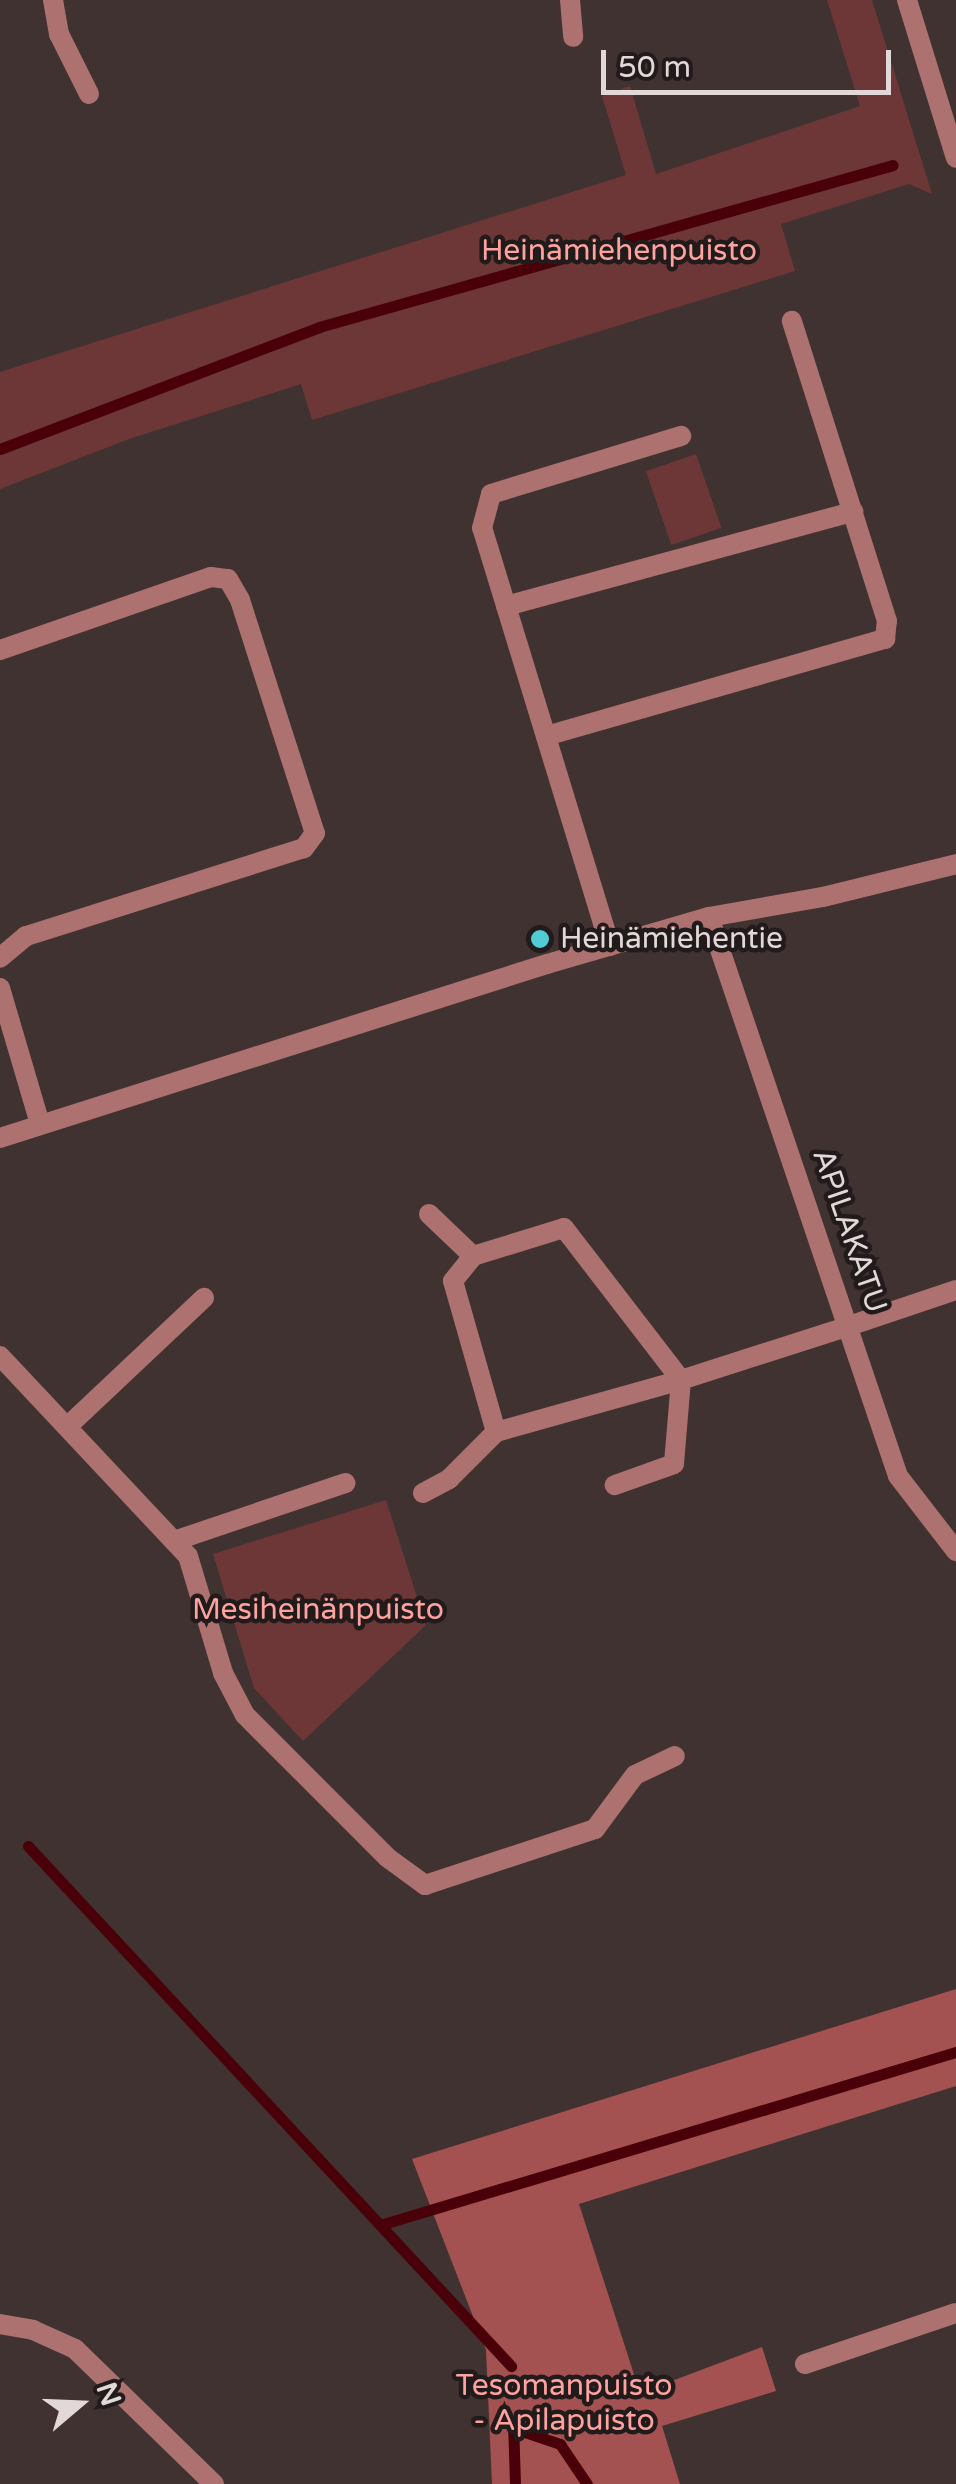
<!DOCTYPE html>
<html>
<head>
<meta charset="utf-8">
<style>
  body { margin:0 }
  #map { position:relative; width:956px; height:2484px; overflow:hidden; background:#403231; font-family:"Varela Round",sans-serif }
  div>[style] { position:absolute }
  .green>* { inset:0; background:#6e3737; transform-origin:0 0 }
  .forest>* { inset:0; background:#a35251 }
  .stream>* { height:11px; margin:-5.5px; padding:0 5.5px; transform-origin:5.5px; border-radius:5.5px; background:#4a0008 }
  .service>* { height:20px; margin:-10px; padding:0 10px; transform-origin:10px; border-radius:10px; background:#ad726f }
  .minor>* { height:20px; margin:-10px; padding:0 10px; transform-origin:10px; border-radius:10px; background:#ad726f }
  .tertiary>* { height:20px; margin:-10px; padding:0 10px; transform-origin:10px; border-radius:10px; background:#ad726f }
  .dots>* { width:28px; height:28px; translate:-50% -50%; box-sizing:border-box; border:5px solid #221b1b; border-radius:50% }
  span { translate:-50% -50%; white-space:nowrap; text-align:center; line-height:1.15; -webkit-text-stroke:9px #221b1b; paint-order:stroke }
  .park-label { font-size:30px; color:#fea29f }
  .poi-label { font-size:30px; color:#e1d8d7 }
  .left { translate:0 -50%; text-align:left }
  .street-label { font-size:30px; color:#e1d8d7 }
  .north { position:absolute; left:30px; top:2354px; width:100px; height:100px; -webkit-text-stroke:8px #221b1b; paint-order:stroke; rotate:71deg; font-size:28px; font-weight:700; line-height:40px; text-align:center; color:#e1d8d7 }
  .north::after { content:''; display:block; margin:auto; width:35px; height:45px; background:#e1d8d7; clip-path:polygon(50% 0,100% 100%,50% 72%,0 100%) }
  .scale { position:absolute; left:601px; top:50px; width:290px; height:45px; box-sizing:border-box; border:5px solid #e1d8d7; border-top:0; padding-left:12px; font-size:30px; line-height:35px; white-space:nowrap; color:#e1d8d7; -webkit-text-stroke:8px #221b1b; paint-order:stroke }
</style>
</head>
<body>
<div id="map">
  <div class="green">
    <i style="clip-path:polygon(827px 0,872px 0,932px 194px,909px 184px,781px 224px,795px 271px,312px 420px,301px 384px,129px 439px,0 489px,0 372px,626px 175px,602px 96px,630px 86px,656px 174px,860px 106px)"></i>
    <i style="left:696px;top:454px;width:78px;height:53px;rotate:71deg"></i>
    <i style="clip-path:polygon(386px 1500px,426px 1625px,303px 1741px,254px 1688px,213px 1554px)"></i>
  </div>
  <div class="forest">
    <i style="clip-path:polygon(956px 1989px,956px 2086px,579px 2204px,640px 2393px,762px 2347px,776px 2391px,662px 2426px,680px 2484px,492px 2484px,486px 2350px,412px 2159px)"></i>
  </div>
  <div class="stream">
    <i style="left:0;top:449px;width:342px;rotate:-20.9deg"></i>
    <i style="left:319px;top:327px;width:596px;rotate:-15.76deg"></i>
    <i style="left:28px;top:1846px;width:710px;rotate:47.11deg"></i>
    <i style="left:380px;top:2225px;width:601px;rotate:-16.72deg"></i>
    <i style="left:513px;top:2423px;width:61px;rotate:88.1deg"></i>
    <i style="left:513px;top:2428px;width:50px;rotate:18.8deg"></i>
    <i style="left:560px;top:2444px;width:48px;rotate:56deg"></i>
  </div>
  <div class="service">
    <i style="left:506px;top:606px;width:360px;rotate:-15.2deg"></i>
    <i style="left:0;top:650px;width:223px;rotate:-19.1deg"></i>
    <i style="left:211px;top:577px;width:17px;rotate:7deg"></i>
    <i style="left:228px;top:579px;width:24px;rotate:60deg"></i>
    <i style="left:240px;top:600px;width:245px;rotate:72.2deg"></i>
    <i style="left:315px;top:833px;width:19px;rotate:126deg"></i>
    <i style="left:304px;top:848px;width:292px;rotate:162.4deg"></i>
    <i style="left:26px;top:936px;width:34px;rotate:140deg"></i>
    <i style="left:546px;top:736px;width:353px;rotate:-16deg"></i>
    <i style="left:885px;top:639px;width:18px;rotate:-84deg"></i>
    <i style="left:887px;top:621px;width:315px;rotate:-107.6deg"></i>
    <i style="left:610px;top:946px;width:437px;rotate:-107deg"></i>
    <i style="left:482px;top:528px;width:35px;rotate:-75deg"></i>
    <i style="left:491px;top:494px;width:199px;rotate:-17deg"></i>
    <i style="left:0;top:988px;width:142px;rotate:73.6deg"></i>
    <i style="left:429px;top:1214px;width:61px;rotate:43.7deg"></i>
    <i style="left:68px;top:1426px;width:187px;rotate:-43.3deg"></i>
    <i style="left:496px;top:1432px;width:192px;rotate:-15.7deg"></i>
    <i style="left:681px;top:1380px;width:84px;rotate:94.8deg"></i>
    <i style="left:674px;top:1464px;width:63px;rotate:160.4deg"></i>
    <i style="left:423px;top:1493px;width:30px;rotate:-28deg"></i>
    <i style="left:449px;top:1479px;width:66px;rotate:-45deg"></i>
    <i style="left:496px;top:1432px;width:157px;rotate:-105.9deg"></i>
    <i style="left:453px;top:1281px;width:32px;rotate:-51deg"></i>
    <i style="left:473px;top:1256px;width:95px;rotate:-17.1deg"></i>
    <i style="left:564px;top:1228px;width:192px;rotate:52.4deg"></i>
    <i style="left:681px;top:1380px;width:176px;rotate:-17.8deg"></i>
    <i style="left:174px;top:1541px;width:181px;rotate:-18.7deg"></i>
  </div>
  <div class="minor">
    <i style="left:53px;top:0;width:35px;rotate:80deg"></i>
    <i style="left:59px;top:34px;width:67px;rotate:63.4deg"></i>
    <i style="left:570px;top:0;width:37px;rotate:85deg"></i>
    <i style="left:907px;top:0;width:165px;rotate:72.8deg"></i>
    <i style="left:709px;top:917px;width:590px;rotate:71.32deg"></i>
    <i style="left:898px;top:1476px;width:95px;rotate:52.3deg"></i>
    <i style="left:849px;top:1326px;width:113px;rotate:-18.6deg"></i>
    <i style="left:0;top:1356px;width:274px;rotate:46.8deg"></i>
    <i style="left:188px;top:1556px;width:122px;rotate:73.3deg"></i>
    <i style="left:223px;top:1673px;width:47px;rotate:62.4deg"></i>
    <i style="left:245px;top:1715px;width:202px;rotate:45deg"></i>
    <i style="left:388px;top:1858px;width:46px;rotate:36.1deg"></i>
    <i style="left:425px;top:1885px;width:179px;rotate:-18.2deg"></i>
    <i style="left:595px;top:1829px;width:67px;rotate:-53.5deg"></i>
    <i style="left:635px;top:1775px;width:44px;rotate:-25.4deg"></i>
    <i style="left:0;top:2324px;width:34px;rotate:10deg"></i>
    <i style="left:33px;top:2330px;width:46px;rotate:24.3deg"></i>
    <i style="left:75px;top:2349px;width:194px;rotate:44.2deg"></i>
    <i style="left:805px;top:2364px;width:159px;rotate:-18.7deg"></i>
  </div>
  <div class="tertiary">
    <i style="left:0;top:1138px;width:574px;rotate:-17.65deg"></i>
    <i style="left:547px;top:964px;width:169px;rotate:-16.2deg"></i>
    <i style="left:709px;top:917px;width:116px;rotate:-10deg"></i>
    <i style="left:823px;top:897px;width:137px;rotate:-13.9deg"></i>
  </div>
  <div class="dots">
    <i style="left:540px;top:939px;background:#51ccd5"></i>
  </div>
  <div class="park-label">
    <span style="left:619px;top:251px">Heinämiehenpuisto</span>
    <span style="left:318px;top:1610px">Mesiheinänpuisto</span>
    <span style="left:564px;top:2403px">Tesomanpuisto<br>- Apilapuisto</span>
  </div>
  <div class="poi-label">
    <span class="left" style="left:560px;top:939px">Heinämiehentie</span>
  </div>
  <div class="street-label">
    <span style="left:849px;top:1231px;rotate:71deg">APILAKATU</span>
  </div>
  <div class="north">N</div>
  <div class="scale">50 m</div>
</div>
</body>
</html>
